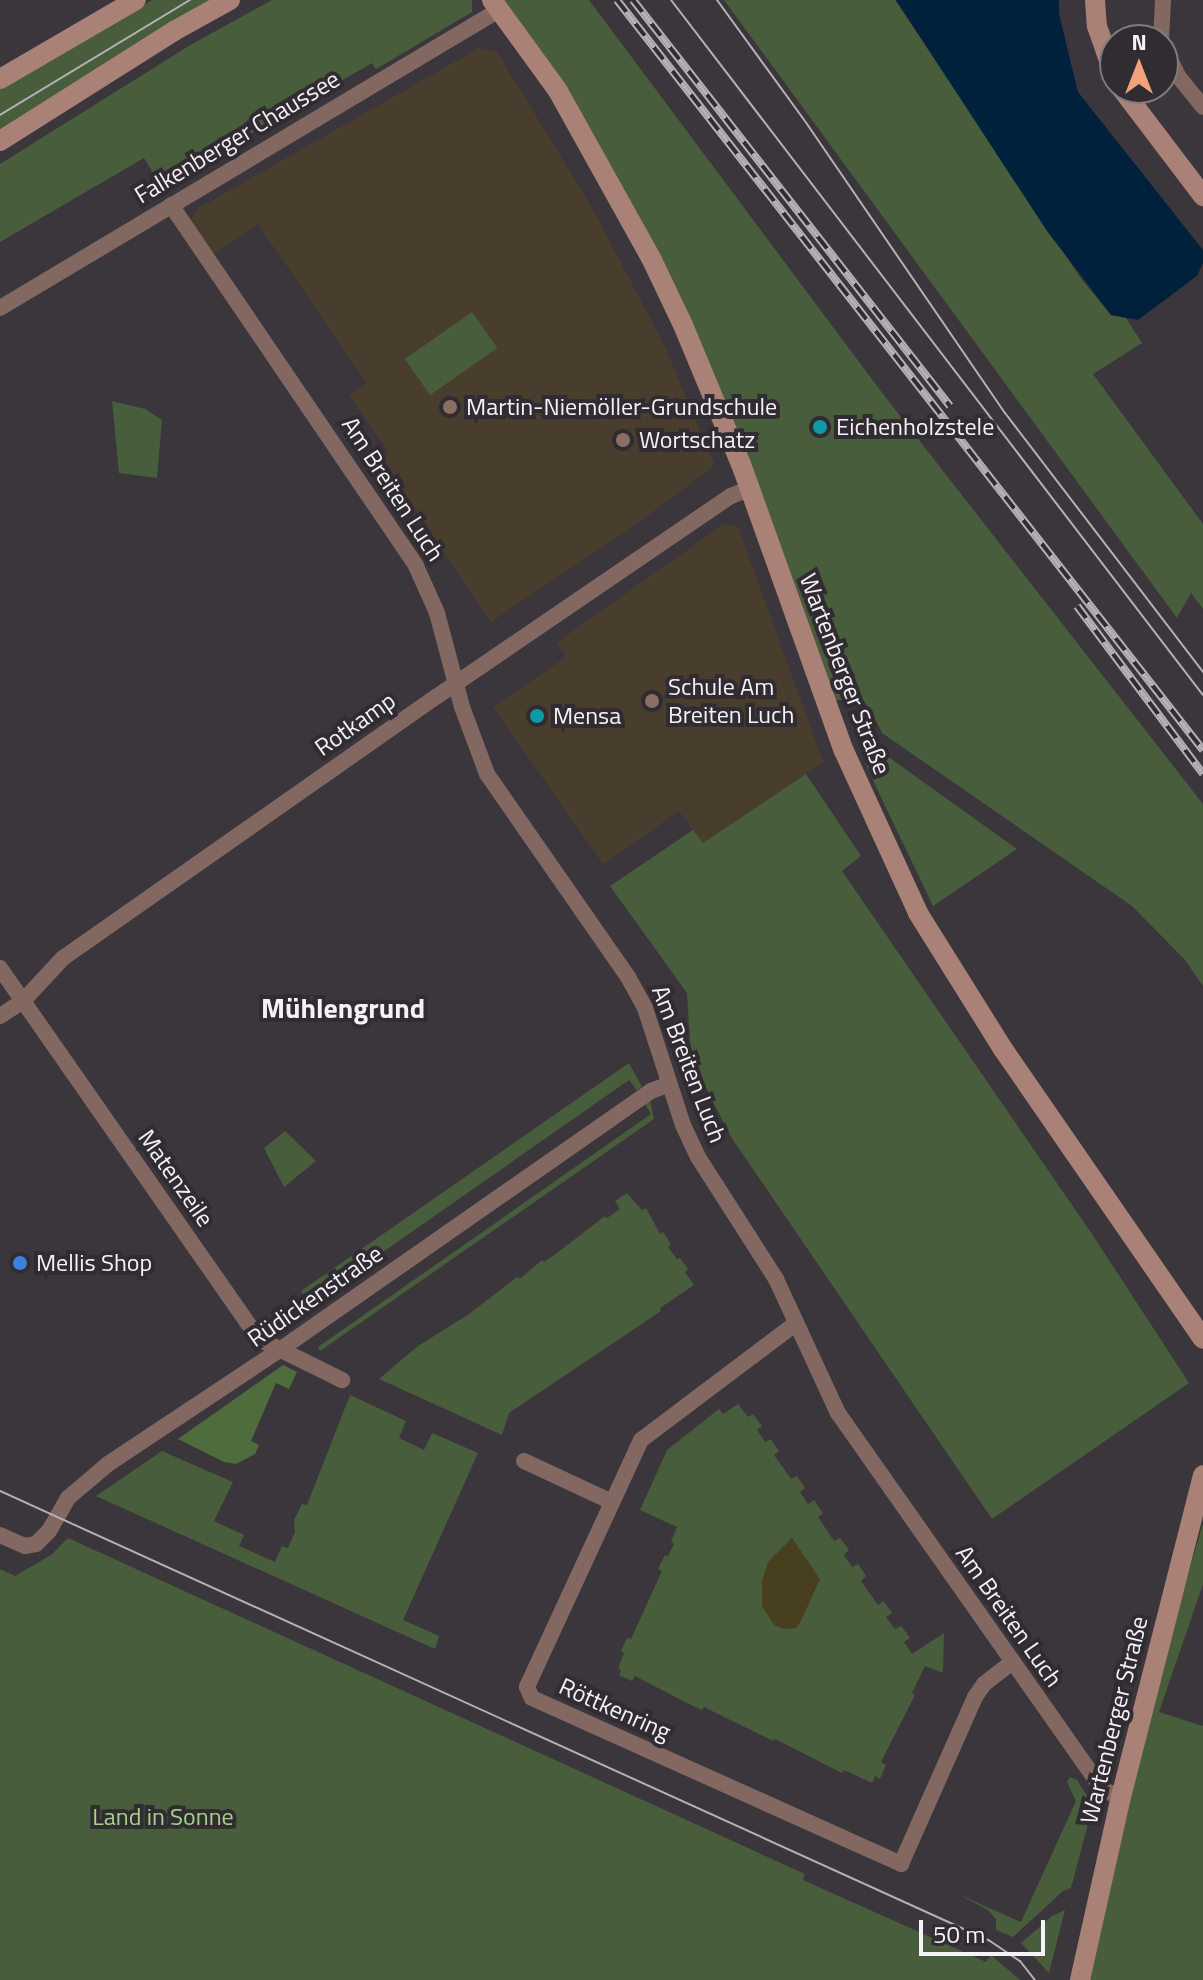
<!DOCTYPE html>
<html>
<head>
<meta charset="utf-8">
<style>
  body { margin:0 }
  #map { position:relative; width:1203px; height:1980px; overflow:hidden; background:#3b363c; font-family:"Titillium Web",sans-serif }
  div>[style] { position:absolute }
  .education>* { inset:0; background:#493e2e }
  .green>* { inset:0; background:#485d3b; transform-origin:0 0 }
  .forest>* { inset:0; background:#4f6c3d }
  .sand>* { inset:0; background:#483f1f }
  .water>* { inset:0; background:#00213b }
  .street>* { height:16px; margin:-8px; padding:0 8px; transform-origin:8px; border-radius:8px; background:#826861 }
  .secondary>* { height:20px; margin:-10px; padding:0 10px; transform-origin:10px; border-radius:10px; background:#aa8177 }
  .tram>* { height:2px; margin:-1px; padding:0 1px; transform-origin:1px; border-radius:1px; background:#b4b0b5 }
  .rail>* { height:8px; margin-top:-4px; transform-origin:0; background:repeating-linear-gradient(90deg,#312c32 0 15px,#b4b0b5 0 30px); box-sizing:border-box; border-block:2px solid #b4b0b5 }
  .dots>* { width:22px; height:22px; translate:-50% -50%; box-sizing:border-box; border:4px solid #312c32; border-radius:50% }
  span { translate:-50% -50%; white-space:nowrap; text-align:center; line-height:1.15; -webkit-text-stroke:8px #312c32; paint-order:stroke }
  .street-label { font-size:24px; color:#f5f2f6 }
  .poi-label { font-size:24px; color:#f5f2f6 }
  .left { translate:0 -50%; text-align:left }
  .park-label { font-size:24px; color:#a5d28a }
  .quarter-label { font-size:28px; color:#f5f2f6; font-weight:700 }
  .north { position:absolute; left:1099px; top:24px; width:80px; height:80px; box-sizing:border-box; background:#312c32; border:2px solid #7f7b80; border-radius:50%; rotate:0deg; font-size:22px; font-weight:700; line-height:32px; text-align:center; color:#f5f2f6 }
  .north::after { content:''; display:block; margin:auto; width:28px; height:36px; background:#f1a17c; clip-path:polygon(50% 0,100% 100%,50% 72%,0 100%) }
  .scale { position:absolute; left:919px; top:1920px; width:126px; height:36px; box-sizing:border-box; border:4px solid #f5f2f6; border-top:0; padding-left:10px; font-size:24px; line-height:28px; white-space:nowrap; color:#f5f2f6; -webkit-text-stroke:6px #312c32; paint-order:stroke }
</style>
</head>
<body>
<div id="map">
  <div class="education">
    <i style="clip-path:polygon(479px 48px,497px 52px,595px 213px,664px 345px,714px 463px,711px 469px,625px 532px,491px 622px,380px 458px,388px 451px,349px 395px,367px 383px,258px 224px,212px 255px,190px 222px,197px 209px)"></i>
    <i style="clip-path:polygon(724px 524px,738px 527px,823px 762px,703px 844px,679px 811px,603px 864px,493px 707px,566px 657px,556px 643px)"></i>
  </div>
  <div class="green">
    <i style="clip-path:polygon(152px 0,211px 0,0 131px,0 89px)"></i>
    <i style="clip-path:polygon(272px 0,472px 0,472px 12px,376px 69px,372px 63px,161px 186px,144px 158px,0 242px,0 164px,192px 44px)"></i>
    <i style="clip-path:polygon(504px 0,589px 0,883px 394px,1203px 804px,1203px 986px,1185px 960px,1132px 906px,882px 733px,876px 721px,862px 710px,844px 700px,834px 700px,750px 460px,658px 256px,565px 85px)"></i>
    <i style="clip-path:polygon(724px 0,895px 0,1082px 280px,1111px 315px,1126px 318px,1142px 343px,1093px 374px,1203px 524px,1203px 609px,1191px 593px,1177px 618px)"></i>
    <i style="left:472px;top:312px;width:44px;height:82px;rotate:55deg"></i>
    <i style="clip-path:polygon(112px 401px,145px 409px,162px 420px,157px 478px,119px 473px)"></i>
    <i style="clip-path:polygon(875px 754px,887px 756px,1017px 849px,933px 906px,869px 772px,866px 762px)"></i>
    <i style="clip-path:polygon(806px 774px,861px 856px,842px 871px,1092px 1234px,1189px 1383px,992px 1519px,731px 1137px,691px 1058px,687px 993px,610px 886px,693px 830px,703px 843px)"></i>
    <i style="clip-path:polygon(629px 1063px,642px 1087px,637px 1090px,629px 1080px,310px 1303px,301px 1291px)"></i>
    <i style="clip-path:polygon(650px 1100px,654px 1119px,320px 1351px,318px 1347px,651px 1114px,645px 1104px)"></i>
    <i style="clip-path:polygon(285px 1131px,316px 1161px,284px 1187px,264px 1148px)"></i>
    <i style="clip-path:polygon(627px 1193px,642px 1210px,646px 1208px,660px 1234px,663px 1232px,671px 1244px,668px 1247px,677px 1259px,680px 1258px,688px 1269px,685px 1272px,694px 1285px,660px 1308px,661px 1311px,509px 1413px,502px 1435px,379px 1379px,418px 1346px,469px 1314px,517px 1277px,520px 1279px,542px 1260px,544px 1262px,557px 1253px,605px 1216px,607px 1218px,620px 1209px,615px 1201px)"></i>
    <i style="clip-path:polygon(350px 1395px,406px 1421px,399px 1438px,424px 1450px,432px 1433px,478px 1453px,403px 1620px,439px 1636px,435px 1649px,96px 1496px,162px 1451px,233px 1482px,214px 1521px,244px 1535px,239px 1546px,275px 1562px,282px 1546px,288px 1548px,295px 1532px,294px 1520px,302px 1504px,307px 1505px)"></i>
    <i style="clip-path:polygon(738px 1404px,748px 1417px,753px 1414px,762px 1426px,757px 1430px,765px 1442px,771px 1439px,779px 1451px,774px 1455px,791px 1479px,797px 1476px,805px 1488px,800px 1492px,808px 1504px,814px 1500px,823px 1513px,818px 1517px,834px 1541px,840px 1538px,849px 1550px,844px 1555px,852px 1567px,858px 1564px,866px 1576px,861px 1581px,878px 1605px,884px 1601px,892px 1613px,886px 1617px,895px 1629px,901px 1626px,910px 1638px,904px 1642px,912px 1654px,944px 1633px,943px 1673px,925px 1666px,912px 1693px,915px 1695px,881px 1762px,886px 1765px,880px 1779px,875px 1776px,872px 1783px,844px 1770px,842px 1773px,775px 1739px,773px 1741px,704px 1707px,702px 1710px,689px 1704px,635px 1676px,632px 1681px,619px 1675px,621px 1670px,618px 1668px,624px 1653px,621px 1651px,627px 1638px,631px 1639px,662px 1571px,658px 1569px,665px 1555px,668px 1556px,674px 1544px,671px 1542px,677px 1527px,640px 1510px,667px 1450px,719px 1409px,723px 1414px)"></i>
    <i style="clip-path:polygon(1203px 1523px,1203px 1584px,1159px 1712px,1203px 1726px,1203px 1980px,1089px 1980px,1157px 1682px)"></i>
    <i style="clip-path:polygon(68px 1538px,805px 1874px,803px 1880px,986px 1962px,991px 1955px,1020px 1980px,0 1980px,0 1569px,15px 1576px,51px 1555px)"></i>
    <i style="clip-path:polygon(1070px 1777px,1077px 1780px,1093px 1805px,1071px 1888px,1063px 1891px,1013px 1937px,996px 1930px,996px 1919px,988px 1910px,958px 1894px,1021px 1922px,1076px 1801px,1067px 1782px)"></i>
    <i style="clip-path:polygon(1065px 1910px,1049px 1973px,1021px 1943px,1052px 1916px)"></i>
  </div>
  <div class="forest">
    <i style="clip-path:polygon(283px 1365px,297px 1372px,289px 1389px,276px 1383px,251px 1441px,259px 1445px,255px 1454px,236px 1464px,224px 1462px,178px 1439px)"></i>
  </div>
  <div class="sand">
    <i style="clip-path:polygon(792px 1538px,820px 1579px,801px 1621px,796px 1628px,784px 1629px,774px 1625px,762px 1606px,762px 1581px,768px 1562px)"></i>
  </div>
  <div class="water">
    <i style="clip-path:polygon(896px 0,1059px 0,1059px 14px,1078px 92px,1203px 250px,1203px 263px,1197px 276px,1138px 320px,1111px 315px,1047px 231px)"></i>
  </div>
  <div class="street">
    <i style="left:1161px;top:40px;width:40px;rotate:-87.1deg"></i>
    <i style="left:1163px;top:45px;width:34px;rotate:64deg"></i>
    <i style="left:1178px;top:76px;width:40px;rotate:51deg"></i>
    <i style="left:171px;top:205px;width:436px;rotate:55.8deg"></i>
    <i style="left:416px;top:566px;width:51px;rotate:65.9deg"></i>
    <i style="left:437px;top:613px;width:97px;rotate:75.1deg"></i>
    <i style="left:462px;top:707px;width:72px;rotate:69.5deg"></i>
    <i style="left:487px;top:774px;width:247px;rotate:55.2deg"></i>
    <i style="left:628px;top:977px;width:35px;rotate:61deg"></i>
    <i style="left:645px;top:1008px;width:123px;rotate:72deg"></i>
    <i style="left:683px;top:1125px;width:35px;rotate:65deg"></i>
    <i style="left:698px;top:1157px;width:145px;rotate:57.4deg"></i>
    <i style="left:776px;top:1279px;width:148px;rotate:65.2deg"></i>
    <i style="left:838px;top:1413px;width:461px;rotate:54.9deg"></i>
    <i style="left:1103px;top:1790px;width:19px;rotate:21deg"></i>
    <i style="left:0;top:308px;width:581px;rotate:-30.85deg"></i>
    <i style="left:0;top:968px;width:452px;rotate:55.1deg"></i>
    <i style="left:259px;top:1339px;width:93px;rotate:26.3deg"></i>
    <i style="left:0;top:1016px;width:27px;rotate:-33deg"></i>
    <i style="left:23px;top:1001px;width:59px;rotate:-47.1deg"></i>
    <i style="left:63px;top:958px;width:455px;rotate:-35deg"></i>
    <i style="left:436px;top:697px;width:357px;rotate:-34.3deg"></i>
    <i style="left:731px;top:496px;width:22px;rotate:-22deg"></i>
    <i style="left:795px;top:1324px;width:193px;rotate:143deg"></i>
    <i style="left:641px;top:1440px;width:272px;rotate:114.8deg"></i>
    <i style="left:527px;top:1687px;width:12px;rotate:66deg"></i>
    <i style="left:532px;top:1698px;width:405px;rotate:24.2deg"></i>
    <i style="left:901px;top:1864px;width:183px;rotate:-66.1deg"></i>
    <i style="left:975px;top:1697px;width:16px;rotate:-55deg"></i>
    <i style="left:984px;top:1684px;width:36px;rotate:-38deg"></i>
    <i style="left:524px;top:1461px;width:97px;rotate:25deg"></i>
    <i style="left:0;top:1535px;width:27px;rotate:24deg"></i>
    <i style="left:25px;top:1546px;width:11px;rotate:-10deg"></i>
    <i style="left:36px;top:1544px;width:18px;rotate:-45deg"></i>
    <i style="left:49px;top:1531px;width:38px;rotate:-60deg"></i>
    <i style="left:68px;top:1498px;width:52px;rotate:-40.4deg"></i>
    <i style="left:108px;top:1464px;width:208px;rotate:-33.6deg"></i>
    <i style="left:281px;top:1349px;width:451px;rotate:-34.9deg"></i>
    <i style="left:651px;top:1091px;width:19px;rotate:-21deg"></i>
  </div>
  <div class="secondary">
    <i style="left:492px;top:0;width:112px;rotate:54deg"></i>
    <i style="left:558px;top:91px;width:191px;rotate:60.9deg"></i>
    <i style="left:651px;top:258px;width:74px;rotate:64.5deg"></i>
    <i style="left:683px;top:325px;width:151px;rotate:67.4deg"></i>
    <i style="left:741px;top:464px;width:305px;rotate:70.3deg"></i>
    <i style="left:844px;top:751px;width:178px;rotate:65.4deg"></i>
    <i style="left:918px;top:913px;width:160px;rotate:58deg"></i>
    <i style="left:1003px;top:1049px;width:352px;rotate:55.4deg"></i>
    <i style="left:1095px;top:0;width:26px;rotate:86deg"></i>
    <i style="left:1097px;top:26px;width:55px;rotate:70.9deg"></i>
    <i style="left:0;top:79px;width:157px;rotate:-30.2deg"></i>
    <i style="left:1121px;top:88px;width:136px;rotate:52.8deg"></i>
    <i style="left:0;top:141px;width:206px;rotate:-32.3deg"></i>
    <i style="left:174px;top:31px;width:64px;rotate:-29deg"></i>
    <i style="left:1080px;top:1980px;width:188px;rotate:-77.4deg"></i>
    <i style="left:1121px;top:1797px;width:332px;rotate:-75.7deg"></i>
  </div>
  <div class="tram">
    <i style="left:671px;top:0;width:875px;rotate:52.57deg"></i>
    <i style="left:717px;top:0;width:153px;rotate:54deg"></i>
    <i style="left:807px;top:124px;width:350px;rotate:55.6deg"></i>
    <i style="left:1005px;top:413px;width:326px;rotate:52.6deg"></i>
    <i style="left:0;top:115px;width:222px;rotate:-31.2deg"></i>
    <i style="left:0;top:1491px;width:1087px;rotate:24.44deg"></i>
    <i style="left:990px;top:1941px;width:36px;rotate:34deg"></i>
    <i style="left:1020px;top:1961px;width:24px;rotate:52deg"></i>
  </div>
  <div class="rail">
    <i style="left:617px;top:0;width:952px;rotate:52deg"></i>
    <i style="left:633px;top:0;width:515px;rotate:52.02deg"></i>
    <i style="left:1077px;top:606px;width:210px;rotate:53.1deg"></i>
  </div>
  <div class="dots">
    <i style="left:450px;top:407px;background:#8d6e63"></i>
    <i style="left:820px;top:427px;background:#0f9aa8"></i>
    <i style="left:623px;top:440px;background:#8d6e63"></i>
    <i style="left:652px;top:701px;background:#8d6e63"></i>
    <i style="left:537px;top:716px;background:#0f9aa8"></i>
    <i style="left:20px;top:1263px;background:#3f7fe0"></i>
  </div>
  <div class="street-label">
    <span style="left:237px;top:137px;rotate:-31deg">Falkenberger Chaussee</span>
    <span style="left:393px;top:489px;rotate:57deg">Am Breiten Luch</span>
    <span style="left:845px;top:674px;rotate:69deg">Wartenberger Straße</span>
    <span style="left:355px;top:724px;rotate:-35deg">Rotkamp</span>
    <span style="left:689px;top:1064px;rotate:69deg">Am Breiten Luch</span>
    <span style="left:176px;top:1178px;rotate:55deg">Matenzeile</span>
    <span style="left:315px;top:1296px;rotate:-35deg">Rüdickenstraße</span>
    <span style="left:1009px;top:1616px;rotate:55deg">Am Breiten Luch</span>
    <span style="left:615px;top:1709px;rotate:24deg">Röttkenring</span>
    <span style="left:1114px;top:1720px;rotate:-76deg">Wartenberger Straße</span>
  </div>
  <div class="poi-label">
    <span class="left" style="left:466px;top:407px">Martin-Niemöller-Grundschule</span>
    <span class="left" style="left:836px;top:427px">Eichenholzstele</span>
    <span class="left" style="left:639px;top:440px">Wortschatz</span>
    <span class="left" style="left:668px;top:701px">Schule Am<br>Breiten Luch</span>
    <span class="left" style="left:553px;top:716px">Mensa</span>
    <span class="left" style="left:36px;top:1263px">Mellis Shop</span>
  </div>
  <div class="park-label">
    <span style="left:163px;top:1817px">Land in Sonne</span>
  </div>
  <div class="quarter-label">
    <span style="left:343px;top:1008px">Mühlengrund</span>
  </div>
  <div class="north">N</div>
  <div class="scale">50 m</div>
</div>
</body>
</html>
